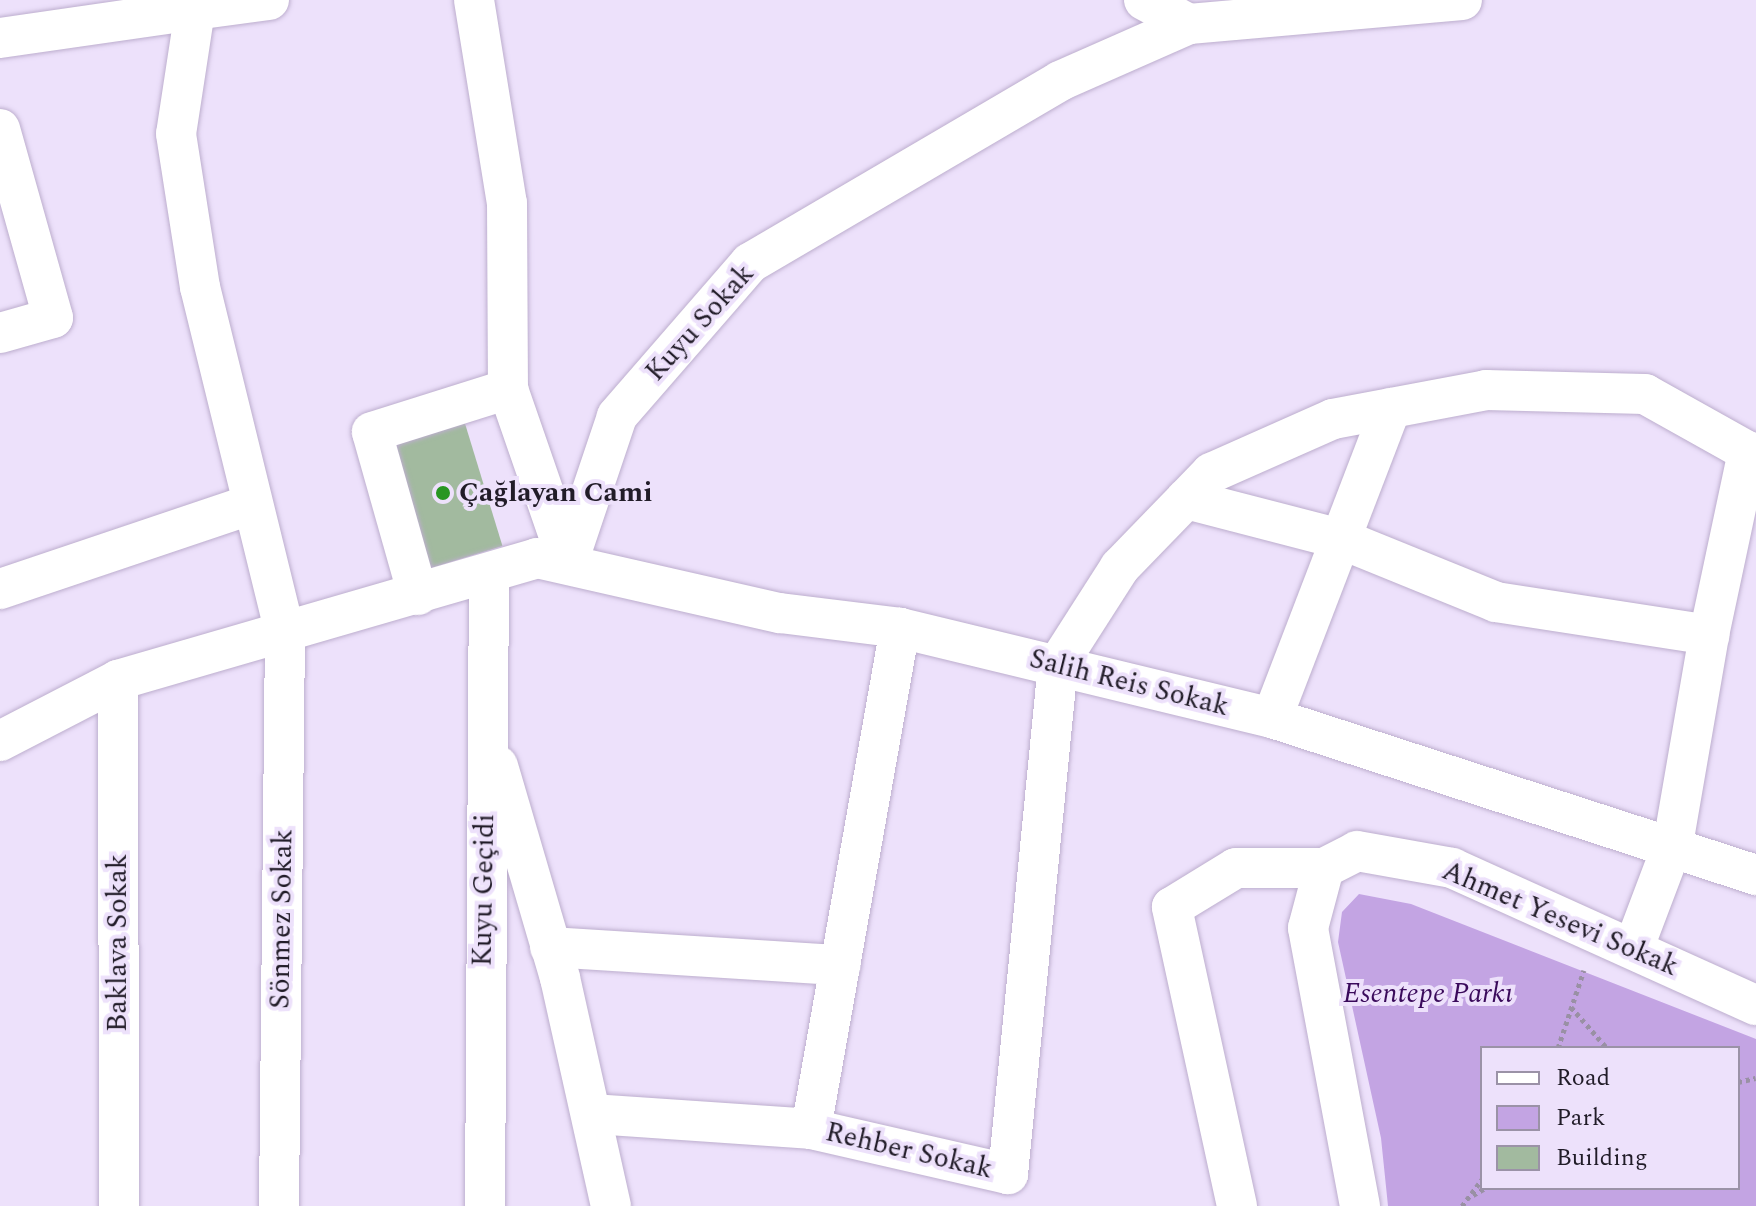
<!DOCTYPE html>
<html>
<head>
<meta charset="utf-8">
<style>
  body { margin:0 }
  #map { position:relative; width:1756px; height:1206px; overflow:hidden; background:#ede1fb; font-family:Spectral,serif }
  div>[style] { position:absolute }
  .green>* { inset:0; background:#c3a4e3 }
  .building>* { inset:0; background:#a2ba9f; transform-origin:0 0 }
  .path>* { height:5px; margin-top:-2.5px; transform-origin:0; background:repeating-linear-gradient(90deg,#9990a4 0 4px,transparent 0 8px) }
  .roads { filter:drop-shadow(0 0 2px #bdaece) drop-shadow(0 0 2px #bdaece) }
  .minor>* { height:40px; margin:-20px; padding:0 20px; transform-origin:20px; border-radius:20px; background:#fff }
  .dots>* { width:22px; height:22px; translate:-50% -50%; box-sizing:border-box; border:4px solid #ede1fb; border-radius:50% }
  span { translate:-50% -50%; white-space:nowrap; text-align:center; line-height:1.15; -webkit-text-stroke:8px #ede1fb; paint-order:stroke }
  .street-label { font-size:28px; color:#211c28 }
  .poi-label { font-size:28px; color:#211c28; font-weight:700 }
  .left { translate:0 -50%; text-align:left }
  .park-label { font-size:28px; color:#3a0a5b; font-style:italic }
  .legend { position:absolute; left:1480px; top:1046px; width:260px; height:144px; box-sizing:border-box; background:#ede1fb; border:2px solid #9b92a7; margin:0; padding:10px 14px; list-style:none; font-size:24px; color:#211c28 }
  .legend li { display:flex; align-items:center; gap:16px; height:40px }
  .legend b { width:40px; border:2px solid #9b92a7 }
</style>
</head>
<body>
<div id="map">
  <div class="green">
    <i style="clip-path:polygon(evenodd,1359px 894px,1411px 904px,1756px 1039px,1756px 1206px,1388px 1206px,1381px 1138px,1338px 942px,1342px 912px,1359px 894px,1738px 1048px,1738px 1188px,1482px 1188px,1482px 1048px,1738px 1048px)"></i>
  </div>
  <div class="building">
    <i style="left:463px;top:417px;width:135px;height:80px;rotate:73deg"></i>
  </div>
  <div class="path">
    <i style="left:1571px;top:1007px;width:55px;rotate:48.7deg"></i>
    <i style="left:1558px;top:1048px;width:82px;rotate:-71.6deg"></i>
    <i style="left:1738px;top:1082px;width:18px;rotate:-13deg"></i>
    <i style="left:1473px;top:1195px;width:14px;rotate:-30deg"></i>
    <i style="left:1462px;top:1206px;width:34px;rotate:-53deg"></i>
  </div>
  <div class="roads">
    <div class="minor">
      <i style="left:269px;top:0;width:75px;rotate:172.3deg"></i>
      <i style="left:195px;top:10px;width:125px;rotate:98.7deg"></i>
      <i style="left:176px;top:134px;width:155px;rotate:81.1deg"></i>
      <i style="left:200px;top:287px;width:355px;rotate:76.2deg"></i>
      <i style="left:285px;top:632px;width:574px;rotate:90.6deg"></i>
      <i style="left:474px;top:0;width:206px;rotate:80.8deg"></i>
      <i style="left:507px;top:203px;width:186px;rotate:89.7deg"></i>
      <i style="left:508px;top:389px;width:183px;rotate:70.9deg"></i>
      <i style="left:568px;top:562px;width:154px;rotate:-71.4deg"></i>
      <i style="left:617px;top:416px;width:203px;rotate:-49deg"></i>
      <i style="left:750px;top:263px;width:359px;rotate:-30.4deg"></i>
      <i style="left:1060px;top:81px;width:141px;rotate:-23.8deg"></i>
      <i style="left:1189px;top:24px;width:274px;rotate:-5deg"></i>
      <i style="left:1144px;top:0;width:51px;rotate:28.1deg"></i>
      <i style="left:0;top:38px;width:197px;rotate:-8.2deg"></i>
      <i style="left:195px;top:10px;width:10px;rotate:-96deg"></i>
      <i style="left:0;top:129px;width:196px;rotate:74.3deg"></i>
      <i style="left:53px;top:318px;width:55px;rotate:164.2deg"></i>
      <i style="left:1186px;top:499px;width:160px;rotate:14.5deg"></i>
      <i style="left:1341px;top:539px;width:167px;rotate:22.1deg"></i>
      <i style="left:1496px;top:602px;width:216px;rotate:8.8deg"></i>
      <i style="left:1709px;top:635px;width:188px;rotate:-78deg"></i>
      <i style="left:0;top:589px;width:266px;rotate:-18.6deg"></i>
      <i style="left:418px;top:595px;width:169px;rotate:-105.8deg"></i>
      <i style="left:372px;top:432px;width:143px;rotate:-17.5deg"></i>
      <i style="left:118px;top:680px;width:526px;rotate:89.89deg"></i>
      <i style="left:1272px;top:718px;width:332px;rotate:-69deg"></i>
      <i style="left:0;top:741px;width:133px;rotate:-27.3deg"></i>
      <i style="left:118px;top:680px;width:436px;rotate:-16.2deg"></i>
      <i style="left:537px;top:558px;width:249px;rotate:12.8deg"></i>
      <i style="left:780px;top:613px;width:121px;rotate:7.1deg"></i>
      <i style="left:900px;top:628px;width:383px;rotate:13.6deg"></i>
      <i style="left:1272px;top:718px;width:509px;rotate:17.97deg"></i>
      <i style="left:498px;top:766px;width:221px;rotate:73.7deg"></i>
      <i style="left:560px;top:978px;width:234px;rotate:77.4deg"></i>
      <i style="left:550px;top:947px;width:291px;rotate:3.6deg"></i>
      <i style="left:1634px;top:947px;width:110px;rotate:-69.3deg"></i>
      <i style="left:1673px;top:844px;width:212px;rotate:-80.2deg"></i>
      <i style="left:593px;top:1114px;width:219px;rotate:3.9deg"></i>
      <i style="left:811px;top:1129px;width:509px;rotate:-79.93deg"></i>
      <i style="left:811px;top:1129px;width:202px;rotate:12.9deg"></i>
      <i style="left:1008px;top:1174px;width:512px;rotate:-84.4deg"></i>
      <i style="left:1058px;top:664px;width:115px;rotate:-57.4deg"></i>
      <i style="left:1120px;top:567px;width:131px;rotate:-45.9deg"></i>
      <i style="left:1211px;top:473px;width:133px;rotate:-23.9deg"></i>
      <i style="left:1333px;top:419px;width:156px;rotate:-10.7deg"></i>
      <i style="left:1486px;top:390px;width:159px;rotate:1.4deg"></i>
      <i style="left:1645px;top:394px;width:127px;rotate:29.2deg"></i>
      <i style="left:485px;top:1206px;width:631px;rotate:-89.64deg"></i>
      <i style="left:1237px;top:1206px;width:306px;rotate:-102.3deg"></i>
      <i style="left:1172px;top:907px;width:75px;rotate:-31.4deg"></i>
      <i style="left:1236px;top:868px;width:88px"></i>
      <i style="left:1360px;top:1206px;width:283px;rotate:-100.6deg"></i>
      <i style="left:1308px;top:928px;width:62px;rotate:-75.1deg"></i>
      <i style="left:1324px;top:868px;width:37px;rotate:-27deg"></i>
      <i style="left:1357px;top:851px;width:97px;rotate:10.1deg"></i>
      <i style="left:1452px;top:868px;width:333px;rotate:24.3deg"></i>
    </div>
  </div>
  <div class="dots">
    <i style="left:443px;top:493px;background:#289622"></i>
  </div>
  <div class="street-label">
    <span style="left:700px;top:323px;rotate:-48deg">Kuyu Sokak</span>
    <span style="left:1129px;top:683px;rotate:14deg">Salih Reis Sokak</span>
    <span style="left:484px;top:890px;rotate:-89deg">Kuyu Geçidi</span>
    <span style="left:282px;top:919px;rotate:-89deg">Sönmez Sokak</span>
    <span style="left:1560px;top:919px;rotate:23deg">Ahmet Yesevi Sokak</span>
    <span style="left:118px;top:943px;rotate:-90deg">Baklava Sokak</span>
    <span style="left:909px;top:1151px;rotate:13deg">Rehber Sokak</span>
  </div>
  <div class="poi-label">
    <span class="left" style="left:459px;top:493px">Çağlayan Cami</span>
  </div>
  <div class="park-label">
    <span style="left:1428px;top:994px">Esentepe Parkı</span>
  </div>
  <ul class="legend">
  <li><b style="height:10px;background:#fff"></b>Road</li>
  <li><b style="height:22px;background:#c3a4e3"></b>Park</li>
  <li><b style="height:22px;background:#a2ba9f"></b>Building</li>
  </ul>
</div>
</body>
</html>
